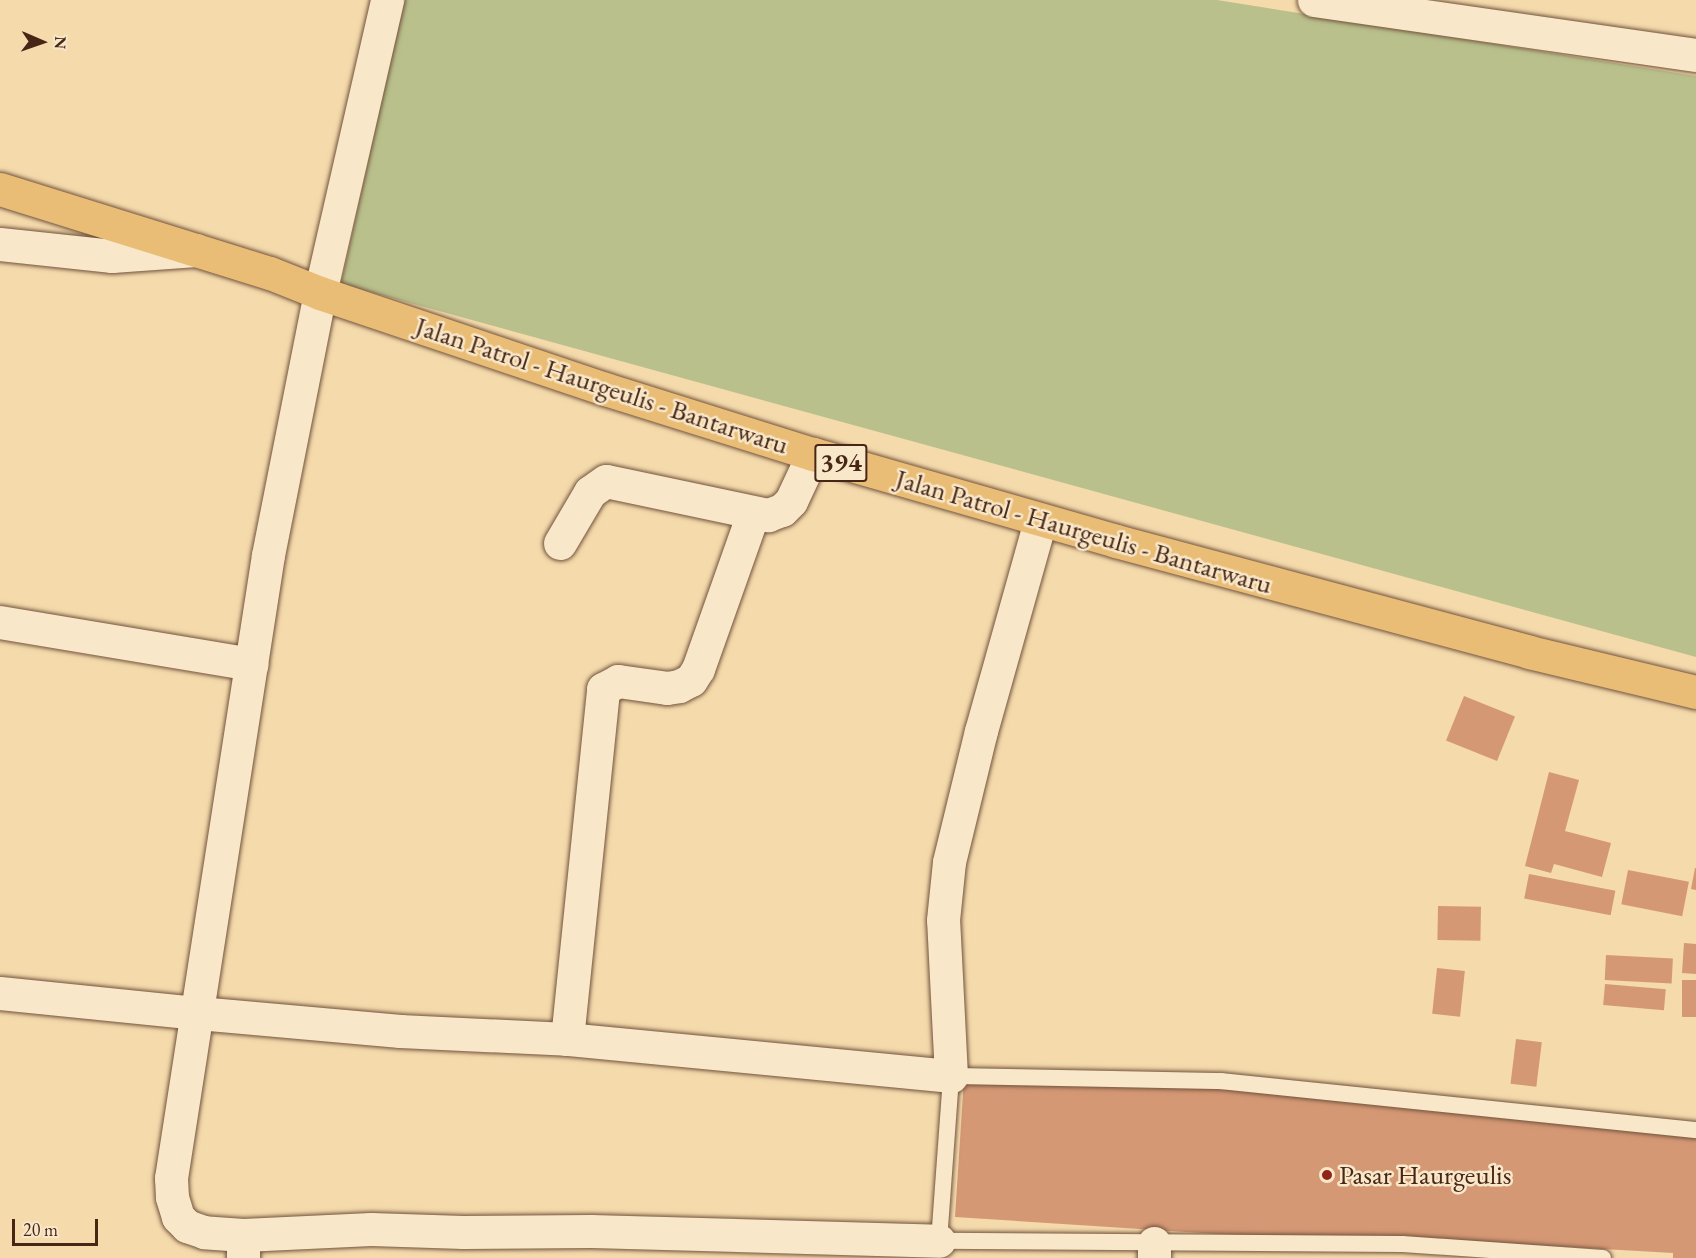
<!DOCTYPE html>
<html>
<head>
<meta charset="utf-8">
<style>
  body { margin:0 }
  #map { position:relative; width:1696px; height:1258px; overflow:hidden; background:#f5daac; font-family:"EB Garamond",serif }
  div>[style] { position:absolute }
  .green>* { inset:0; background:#b9c08c }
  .building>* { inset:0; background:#d59875; transform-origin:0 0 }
  .roads { filter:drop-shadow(0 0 2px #72533c) drop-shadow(0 0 2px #72533c) }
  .lane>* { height:16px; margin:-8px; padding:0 8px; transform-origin:8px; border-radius:8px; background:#f8e7c9 }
  .street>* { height:33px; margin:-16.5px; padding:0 16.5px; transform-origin:16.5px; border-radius:16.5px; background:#f8e7c9 }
  .secondary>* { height:33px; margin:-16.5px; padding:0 16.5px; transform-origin:16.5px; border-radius:16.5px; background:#f8e7c9 }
  .primary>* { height:33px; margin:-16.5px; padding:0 16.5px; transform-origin:16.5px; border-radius:16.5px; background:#eabd76 }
  .dots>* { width:16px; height:16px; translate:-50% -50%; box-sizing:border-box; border:3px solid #f8e7c9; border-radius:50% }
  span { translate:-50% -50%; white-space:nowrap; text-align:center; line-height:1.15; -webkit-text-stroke:5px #f8e7c9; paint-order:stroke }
  .shield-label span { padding:2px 4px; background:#f8e7c9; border:2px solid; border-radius:4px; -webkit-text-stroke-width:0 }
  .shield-label { font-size:26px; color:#472616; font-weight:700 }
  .street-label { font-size:27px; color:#472616 }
  .poi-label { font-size:27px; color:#472616 }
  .left { translate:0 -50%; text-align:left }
  .north { position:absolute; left:12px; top:12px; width:60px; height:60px; -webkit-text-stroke:4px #f8e7c9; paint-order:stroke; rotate:92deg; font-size:16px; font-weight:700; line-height:24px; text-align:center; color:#472616 }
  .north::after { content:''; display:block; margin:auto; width:21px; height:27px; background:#472616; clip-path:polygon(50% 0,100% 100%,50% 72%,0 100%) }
  .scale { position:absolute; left:12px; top:1219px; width:86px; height:27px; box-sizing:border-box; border:3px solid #472616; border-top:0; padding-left:8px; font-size:18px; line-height:21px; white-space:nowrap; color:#472616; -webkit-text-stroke:4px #f8e7c9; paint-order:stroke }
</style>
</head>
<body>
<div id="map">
  <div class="green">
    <i style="clip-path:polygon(404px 0,1217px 0,1696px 76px,1696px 657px,341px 284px)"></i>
  </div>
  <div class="building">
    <i style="left:1464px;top:696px;width:55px;height:48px;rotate:22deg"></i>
    <i style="clip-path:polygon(1549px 772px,1579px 780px,1565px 831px,1611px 843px,1602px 877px,1554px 864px,1551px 873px,1525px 866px)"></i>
    <i style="clip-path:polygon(1695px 868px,1696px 868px,1696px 890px,1691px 889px)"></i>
    <i style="left:1628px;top:870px;width:62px;height:35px;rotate:11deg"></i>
    <i style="left:1529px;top:874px;width:88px;height:25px;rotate:11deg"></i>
    <i style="left:1438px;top:906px;width:43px;height:34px;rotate:1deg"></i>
    <i style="clip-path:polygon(1684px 943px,1696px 944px,1696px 974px,1682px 973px)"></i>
    <i style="left:1606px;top:955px;width:67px;height:25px;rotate:3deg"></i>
    <i style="left:1437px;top:968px;width:28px;height:46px;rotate:6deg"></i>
    <i style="left:1682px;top:980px;width:14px;height:37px"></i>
    <i style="left:1605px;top:984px;width:61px;height:21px;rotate:5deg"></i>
    <i style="left:1516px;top:1039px;width:26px;height:45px;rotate:7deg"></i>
    <i style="clip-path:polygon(964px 1078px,1286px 1092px,1696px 1132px,1696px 1258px,1673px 1258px,1673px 1253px,1448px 1240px,1280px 1238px,955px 1217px)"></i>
  </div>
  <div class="roads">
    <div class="lane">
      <i style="left:1603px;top:1258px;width:201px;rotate:-176deg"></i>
      <i style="left:1402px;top:1244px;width:463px;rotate:-179.6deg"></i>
      <i style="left:939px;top:1241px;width:165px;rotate:-85.8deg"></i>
      <i style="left:951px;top:1076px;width:270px;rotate:1.1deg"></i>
      <i style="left:1221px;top:1081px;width:478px;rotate:5.9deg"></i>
    </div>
    <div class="street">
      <i style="left:0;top:244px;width:113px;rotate:6.1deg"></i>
      <i style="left:112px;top:256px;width:84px;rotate:-4.1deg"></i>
      <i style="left:560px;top:543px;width:59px;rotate:-59.5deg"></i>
      <i style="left:590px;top:492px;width:19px;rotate:-35deg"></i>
      <i style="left:606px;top:481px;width:166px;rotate:11.9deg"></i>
      <i style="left:768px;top:515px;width:15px;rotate:-20deg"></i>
      <i style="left:782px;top:510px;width:13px;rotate:-45deg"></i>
      <i style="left:791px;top:501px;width:52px;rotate:-64.9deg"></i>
      <i style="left:0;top:622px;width:255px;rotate:9.5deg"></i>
      <i style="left:0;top:993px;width:199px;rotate:5.8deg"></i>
      <i style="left:198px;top:1013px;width:203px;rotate:5.1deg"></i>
      <i style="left:400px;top:1031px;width:167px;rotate:2.7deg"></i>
      <i style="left:567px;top:1039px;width:386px;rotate:5.5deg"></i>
      <i style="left:951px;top:1076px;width:156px;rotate:-92.9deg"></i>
      <i style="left:943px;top:920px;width:58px;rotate:-84.1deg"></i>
      <i style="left:949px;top:862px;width:135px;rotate:-76.3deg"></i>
      <i style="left:981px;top:731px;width:218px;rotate:-74.3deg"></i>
      <i style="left:567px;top:1039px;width:352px;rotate:-84.1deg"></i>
      <i style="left:603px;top:689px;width:17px;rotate:-28deg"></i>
      <i style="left:618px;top:681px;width:49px;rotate:8.1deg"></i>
      <i style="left:667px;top:688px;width:12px;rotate:-9deg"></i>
      <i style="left:679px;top:686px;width:13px;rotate:-27deg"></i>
      <i style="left:691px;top:680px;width:13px;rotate:-58deg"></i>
      <i style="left:698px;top:669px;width:164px;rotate:-70.5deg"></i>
      <i style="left:243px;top:1235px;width:128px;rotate:-2.7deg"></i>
      <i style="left:371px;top:1229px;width:92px;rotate:1.9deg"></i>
      <i style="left:463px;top:1232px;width:128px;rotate:-0.4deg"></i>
      <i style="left:591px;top:1231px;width:348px;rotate:1.6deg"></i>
      <i style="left:1154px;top:1258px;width:15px;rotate:-90deg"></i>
    </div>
    <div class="secondary">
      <i style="left:1314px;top:0;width:386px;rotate:8.2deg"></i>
      <i style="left:243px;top:1258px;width:23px;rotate:-90deg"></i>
      <i style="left:243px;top:1235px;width:39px;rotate:-176deg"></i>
      <i style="left:204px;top:1232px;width:18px;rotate:-161deg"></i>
      <i style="left:187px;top:1226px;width:13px;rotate:-135deg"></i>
      <i style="left:178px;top:1217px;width:21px;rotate:-107deg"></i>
      <i style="left:172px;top:1197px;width:19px;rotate:-93deg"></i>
      <i style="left:171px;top:1178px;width:631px;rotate:-81.15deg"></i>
      <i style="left:268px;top:555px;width:267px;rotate:-78.8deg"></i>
      <i style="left:320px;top:293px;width:301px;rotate:-77.1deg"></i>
    </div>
    <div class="primary">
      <i style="left:0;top:189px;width:283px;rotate:17.3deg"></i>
      <i style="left:270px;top:273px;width:54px;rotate:21.8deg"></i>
      <i style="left:320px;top:293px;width:301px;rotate:18.6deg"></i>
      <i style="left:605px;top:389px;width:218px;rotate:17.4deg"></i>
      <i style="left:813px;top:454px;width:315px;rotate:16deg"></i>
      <i style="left:1116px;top:541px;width:428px;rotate:15deg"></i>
      <i style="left:1529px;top:652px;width:172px;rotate:13.5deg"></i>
    </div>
  </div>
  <div class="dots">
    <i style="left:1327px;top:1175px;background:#8f2418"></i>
  </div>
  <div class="shield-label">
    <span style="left:841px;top:463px">394</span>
  </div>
  <div class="street-label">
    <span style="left:602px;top:385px;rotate:18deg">Jalan Patrol - Haurgeulis - Bantarwaru</span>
    <span style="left:1084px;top:531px;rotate:16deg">Jalan Patrol - Haurgeulis - Bantarwaru</span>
  </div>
  <div class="poi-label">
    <span class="left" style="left:1339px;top:1175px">Pasar Haurgeulis</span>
  </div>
  <div class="north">N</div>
  <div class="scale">20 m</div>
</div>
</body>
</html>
